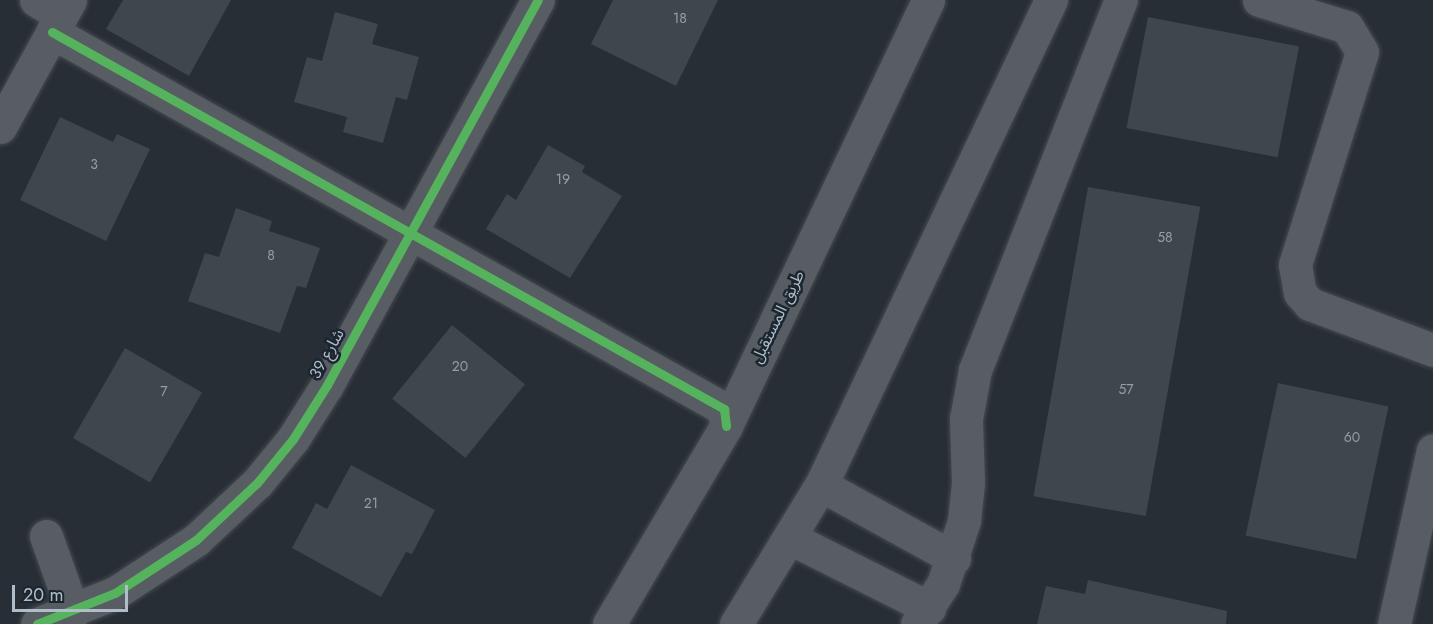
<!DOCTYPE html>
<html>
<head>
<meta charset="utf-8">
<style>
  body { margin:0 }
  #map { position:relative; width:1433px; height:624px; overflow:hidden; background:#272e35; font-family:Jost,"Noto Sans Arabic",sans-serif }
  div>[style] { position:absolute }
  .building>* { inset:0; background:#3f464c; transform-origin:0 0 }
  .roads { filter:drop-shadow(0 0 2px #454a50) drop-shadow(0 0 2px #454a50) }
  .minor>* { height:33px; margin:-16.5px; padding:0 16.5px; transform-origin:16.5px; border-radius:16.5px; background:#575d63 }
  .cycleway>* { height:9px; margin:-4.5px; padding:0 4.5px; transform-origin:4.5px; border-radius:4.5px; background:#56b35d }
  span { translate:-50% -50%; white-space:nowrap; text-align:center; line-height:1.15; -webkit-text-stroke:5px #1b2630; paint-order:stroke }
  .number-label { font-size:14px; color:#949ea8 }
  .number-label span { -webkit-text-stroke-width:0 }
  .street-label { font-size:16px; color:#b0bcc7 }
  .scale { position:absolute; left:12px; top:585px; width:116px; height:27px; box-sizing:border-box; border:3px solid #b0bcc7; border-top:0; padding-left:8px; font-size:18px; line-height:21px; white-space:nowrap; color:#b0bcc7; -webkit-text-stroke:4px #1b2630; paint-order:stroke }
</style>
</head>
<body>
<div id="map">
  <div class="building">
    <i style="clip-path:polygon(123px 0,231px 0,189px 76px,106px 29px)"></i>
    <i style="clip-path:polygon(613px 0,718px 0,676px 86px,591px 44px)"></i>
    <i style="clip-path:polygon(335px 12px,378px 24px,372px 44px,419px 57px,407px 100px,396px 97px,383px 143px,343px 132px,347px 117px,294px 102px,307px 57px,322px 61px)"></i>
    <i style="left:1148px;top:17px;width:154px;height:113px;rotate:11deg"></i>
    <i style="clip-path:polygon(60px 117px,113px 142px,117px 134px,150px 149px,106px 241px,20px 200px)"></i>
    <i style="clip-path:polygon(548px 145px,585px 166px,582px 172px,622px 196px,570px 278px,486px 229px,507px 194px,516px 200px)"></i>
    <i style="left:1088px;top:187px;width:114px;height:314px;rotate:10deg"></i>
    <i style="clip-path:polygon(236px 208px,272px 221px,269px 231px,320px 248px,306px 288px,297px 286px,280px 333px,188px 301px,205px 253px,219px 257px)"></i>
    <i style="left:452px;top:325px;width:94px;height:95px;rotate:39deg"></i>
    <i style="left:125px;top:348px;width:89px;height:104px;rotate:30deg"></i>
    <i style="left:1278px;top:383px;width:113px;height:156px;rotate:12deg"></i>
    <i style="clip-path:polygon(351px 465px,435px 510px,412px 554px,406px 552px,381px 597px,292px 548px,316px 503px,327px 509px)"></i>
    <i style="clip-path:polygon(1088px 580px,1227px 611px,1226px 624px,1037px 624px,1046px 586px,1085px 594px)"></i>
  </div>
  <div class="roads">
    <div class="minor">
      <i style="left:36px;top:0;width:29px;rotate:31deg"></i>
      <i style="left:1259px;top:0;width:92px;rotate:17.1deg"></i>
      <i style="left:1347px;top:27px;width:29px;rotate:59deg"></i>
      <i style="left:1362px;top:52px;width:223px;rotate:107.5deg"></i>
      <i style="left:1295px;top:265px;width:28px;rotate:80deg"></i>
      <i style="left:1300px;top:293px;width:15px;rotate:48deg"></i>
      <i style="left:1310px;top:304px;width:131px;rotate:20.5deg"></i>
      <i style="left:52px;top:32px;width:771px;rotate:29.29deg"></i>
      <i style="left:724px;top:409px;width:17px;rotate:83deg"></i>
      <i style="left:0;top:127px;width:145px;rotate:-61.1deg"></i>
      <i style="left:821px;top:485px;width:152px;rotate:28.8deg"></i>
      <i style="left:46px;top:536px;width:81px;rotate:70.4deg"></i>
      <i style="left:790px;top:538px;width:156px;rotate:26.7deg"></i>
      <i style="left:37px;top:624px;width:84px;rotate:-21.7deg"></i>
      <i style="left:115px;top:593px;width:97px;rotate:-33.2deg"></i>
      <i style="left:196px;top:540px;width:83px;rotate:-43.1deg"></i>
      <i style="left:257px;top:483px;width:57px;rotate:-50.7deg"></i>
      <i style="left:293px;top:439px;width:64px;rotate:-57.8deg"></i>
      <i style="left:327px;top:385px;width:439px;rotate:-61.3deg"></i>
      <i style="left:609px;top:624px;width:230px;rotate:-59.4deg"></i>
      <i style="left:726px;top:426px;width:471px;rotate:-64.6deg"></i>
      <i style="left:736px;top:624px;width:163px;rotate:-58.6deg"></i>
      <i style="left:821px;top:485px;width:537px;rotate:-64.63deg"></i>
      <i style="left:917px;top:624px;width:48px;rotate:-57deg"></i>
      <i style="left:943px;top:584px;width:66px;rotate:-71.6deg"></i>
      <i style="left:964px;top:521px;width:38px;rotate:-84deg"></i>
      <i style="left:968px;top:483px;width:64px;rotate:-91.8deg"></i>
      <i style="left:966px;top:419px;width:50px;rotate:-79.6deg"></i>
      <i style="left:975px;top:370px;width:398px;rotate:-68.5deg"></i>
      <i style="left:1394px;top:624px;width:178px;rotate:-77.4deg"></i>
    </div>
  </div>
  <div class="cycleway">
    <i style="left:52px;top:32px;width:771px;rotate:29.29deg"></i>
    <i style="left:724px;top:409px;width:17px;rotate:83deg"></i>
    <i style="left:37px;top:624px;width:84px;rotate:-21.7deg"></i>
    <i style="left:115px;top:593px;width:97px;rotate:-33.2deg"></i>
    <i style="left:196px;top:540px;width:83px;rotate:-43.1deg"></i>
    <i style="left:257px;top:483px;width:57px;rotate:-50.7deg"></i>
    <i style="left:293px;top:439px;width:64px;rotate:-57.8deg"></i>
    <i style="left:327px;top:385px;width:439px;rotate:-61.3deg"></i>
  </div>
  <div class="number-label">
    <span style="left:680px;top:18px">18</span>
    <span style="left:94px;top:164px">3</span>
    <span style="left:563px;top:179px">19</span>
    <span style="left:1165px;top:237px">58</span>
    <span style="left:271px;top:255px">8</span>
    <span style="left:460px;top:366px">20</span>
    <span style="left:1126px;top:389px">57</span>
    <span style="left:164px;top:391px">7</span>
    <span style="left:1352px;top:437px">60</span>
    <span style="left:371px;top:503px">21</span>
  </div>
  <div class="street-label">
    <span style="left:778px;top:317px;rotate:-64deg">طريق المستقبل</span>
    <span style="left:327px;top:354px;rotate:-61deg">شارع 39</span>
  </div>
  <div class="scale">20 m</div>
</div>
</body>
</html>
